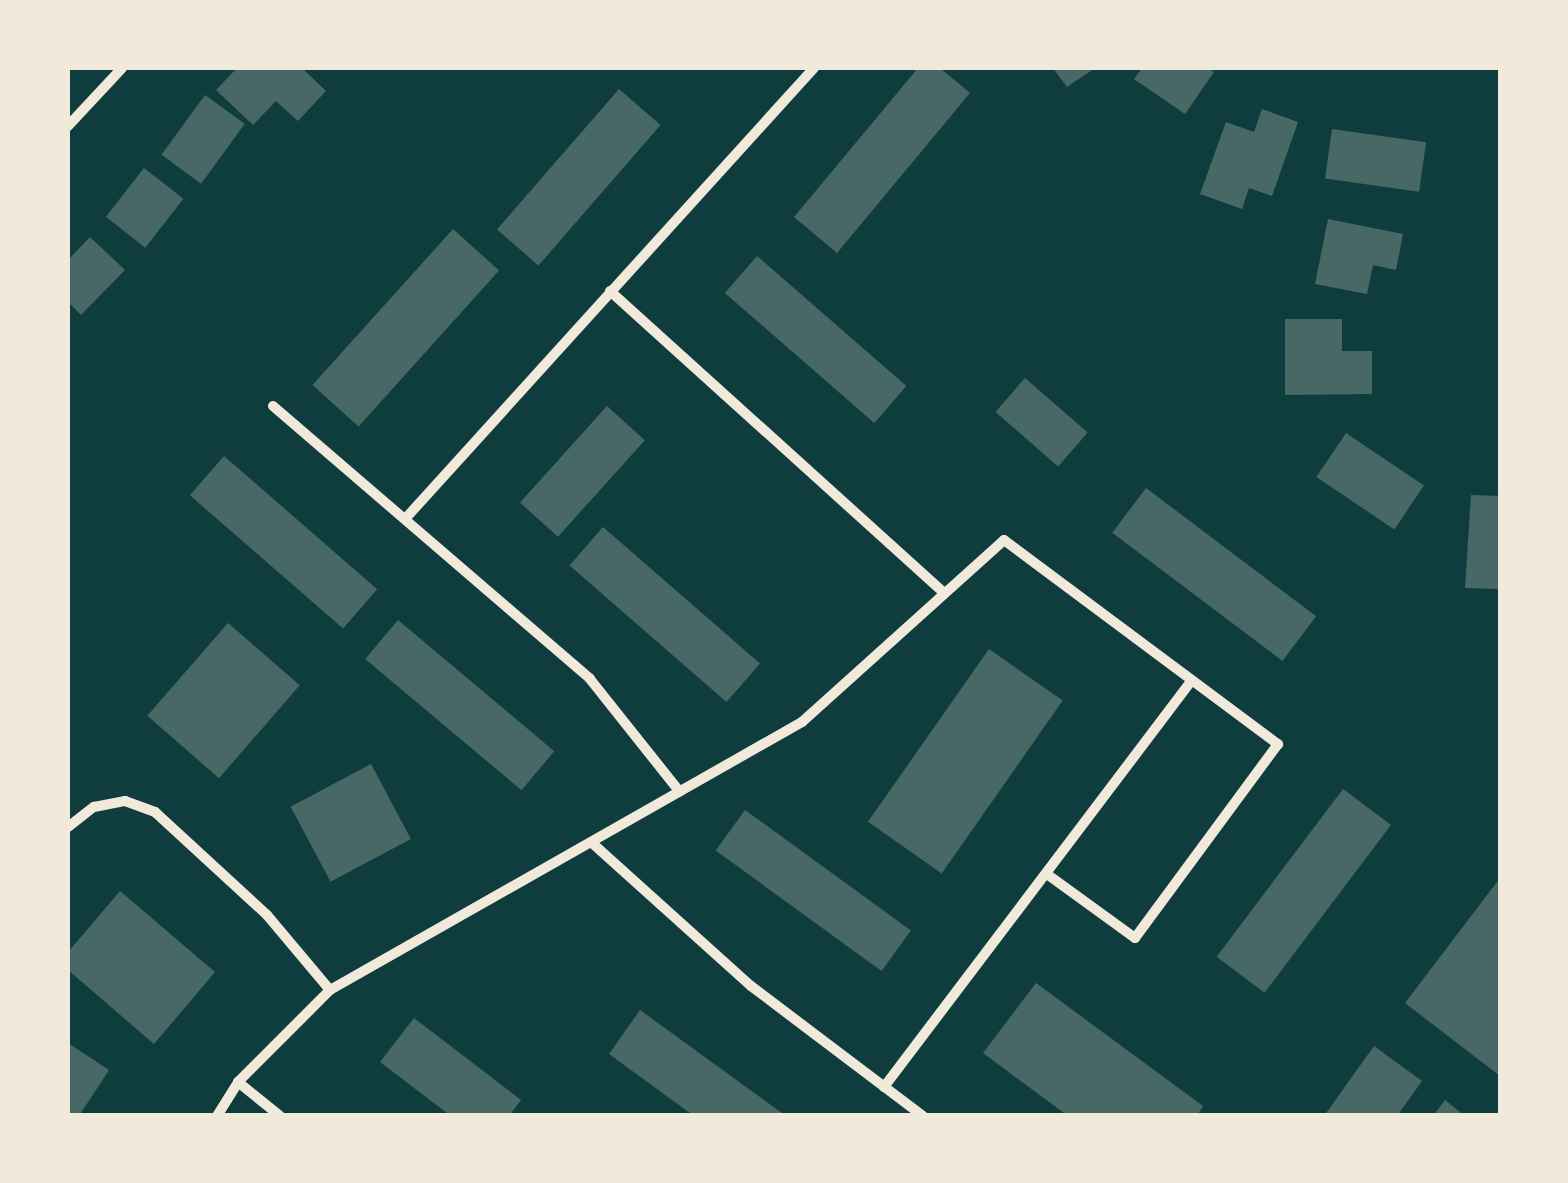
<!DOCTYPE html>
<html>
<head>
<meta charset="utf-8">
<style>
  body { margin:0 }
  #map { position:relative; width:1568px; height:1183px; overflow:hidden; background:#0f3d3e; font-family:"Times New Roman",serif }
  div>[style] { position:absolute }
  .building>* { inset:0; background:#486865; transform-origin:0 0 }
  .minor>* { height:10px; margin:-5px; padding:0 5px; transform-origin:5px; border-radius:5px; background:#f1e9da }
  span { translate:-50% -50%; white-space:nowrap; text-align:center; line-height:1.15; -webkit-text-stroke:9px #f1e9da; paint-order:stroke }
  .frame { position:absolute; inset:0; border:70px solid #f1e9da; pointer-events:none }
</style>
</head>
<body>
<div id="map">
  <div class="building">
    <i style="clip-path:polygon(237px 68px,302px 68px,326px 91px,298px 121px,276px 101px,253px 125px,216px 90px)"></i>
    <i style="clip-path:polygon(918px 68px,940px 68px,970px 93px,837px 253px,794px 217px)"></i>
    <i style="clip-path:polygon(1053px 68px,1095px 68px,1067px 87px)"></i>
    <i style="clip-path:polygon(1142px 68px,1208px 68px,1214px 72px,1185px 114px,1134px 79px)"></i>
    <i style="left:619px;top:89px;width:55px;height:186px;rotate:41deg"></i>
    <i style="left:205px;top:95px;width:49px;height:74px;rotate:36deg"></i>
    <i style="clip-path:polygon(1262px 109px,1298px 122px,1272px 196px,1249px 188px,1242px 209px,1200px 194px,1226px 122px,1254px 132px)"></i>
    <i style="left:1332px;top:129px;width:95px;height:50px;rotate:8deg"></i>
    <i style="left:144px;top:168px;width:50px;height:62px;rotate:38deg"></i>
    <i style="clip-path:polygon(1328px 219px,1403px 234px,1396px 270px,1373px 265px,1367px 294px,1315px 284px)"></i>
    <i style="left:453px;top:229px;width:62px;height:210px;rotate:42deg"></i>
    <i style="clip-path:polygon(90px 237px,125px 270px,81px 315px,68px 302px,68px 260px)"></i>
    <i style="left:757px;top:256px;width:198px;height:49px;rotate:41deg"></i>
    <i style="clip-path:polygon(1285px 319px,1342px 319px,1342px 351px,1372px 351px,1372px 394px,1285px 395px)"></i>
    <i style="left:1025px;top:378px;width:83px;height:45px;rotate:41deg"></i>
    <i style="left:607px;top:406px;width:51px;height:130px;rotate:42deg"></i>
    <i style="left:1346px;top:433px;width:94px;height:53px;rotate:34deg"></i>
    <i style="left:224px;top:456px;width:203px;height:52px;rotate:41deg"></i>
    <i style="left:1146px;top:488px;width:213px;height:56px;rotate:37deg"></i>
    <i style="clip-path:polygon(1471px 495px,1500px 496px,1500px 589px,1465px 588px)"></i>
    <i style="left:603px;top:527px;width:208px;height:51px;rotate:41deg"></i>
    <i style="left:398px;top:620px;width:204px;height:51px;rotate:40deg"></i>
    <i style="left:228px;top:623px;width:95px;height:123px;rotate:41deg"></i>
    <i style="left:989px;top:649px;width:90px;height:211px;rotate:35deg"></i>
    <i style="left:371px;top:764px;width:85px;height:91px;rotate:62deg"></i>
    <i style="left:1343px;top:789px;width:60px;height:210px;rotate:37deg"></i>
    <i style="left:745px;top:810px;width:205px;height:50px;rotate:36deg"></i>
    <i style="clip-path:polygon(1500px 878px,1500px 1076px,1405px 1003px)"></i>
    <i style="clip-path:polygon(120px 891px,215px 972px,154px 1044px,68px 970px,68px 952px)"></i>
    <i style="clip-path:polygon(1036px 983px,1203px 1106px,1197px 1116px,1068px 1116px,983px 1053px)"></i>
    <i style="clip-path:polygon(640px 1010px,786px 1116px,694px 1116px,609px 1054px)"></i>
    <i style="clip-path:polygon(414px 1018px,521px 1100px,509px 1116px,451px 1116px,380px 1062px)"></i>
    <i style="clip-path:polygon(68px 1043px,109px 1070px,79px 1116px,68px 1116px)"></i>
    <i style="clip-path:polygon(1374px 1046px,1422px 1081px,1397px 1116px,1324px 1116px)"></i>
    <i style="clip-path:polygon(1445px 1100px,1465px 1116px,1433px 1116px)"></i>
  </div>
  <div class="minor">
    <i style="left:68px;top:126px;width:79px;rotate:-47deg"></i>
    <i style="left:610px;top:291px;width:450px;rotate:42.1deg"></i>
    <i style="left:273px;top:406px;width:418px;rotate:40.7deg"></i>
    <i style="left:590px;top:679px;width:144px;rotate:51.5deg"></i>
    <i style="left:405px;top:519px;width:609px;rotate:-47.8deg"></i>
    <i style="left:68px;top:827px;width:33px;rotate:-38deg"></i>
    <i style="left:94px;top:807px;width:32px;rotate:-11deg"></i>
    <i style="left:125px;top:801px;width:32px;rotate:20deg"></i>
    <i style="left:155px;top:812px;width:152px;rotate:42.6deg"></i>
    <i style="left:267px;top:915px;width:98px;rotate:50deg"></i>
    <i style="left:591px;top:842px;width:215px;rotate:42deg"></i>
    <i style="left:751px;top:986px;width:216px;rotate:37.1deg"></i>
    <i style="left:238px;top:1082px;width:54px;rotate:39deg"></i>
    <i style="left:884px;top:1087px;width:510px;rotate:-52.88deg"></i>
    <i style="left:217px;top:1116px;width:40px;rotate:-58deg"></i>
    <i style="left:238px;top:1082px;width:130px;rotate:-45deg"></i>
    <i style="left:330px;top:990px;width:543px;rotate:-29.59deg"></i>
    <i style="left:802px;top:722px;width:272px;rotate:-42deg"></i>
    <i style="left:1004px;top:540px;width:342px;rotate:36.7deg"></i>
    <i style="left:1278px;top:744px;width:241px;rotate:126.4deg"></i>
    <i style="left:1135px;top:938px;width:109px;rotate:-144deg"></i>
  </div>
  <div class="frame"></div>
</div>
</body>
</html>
